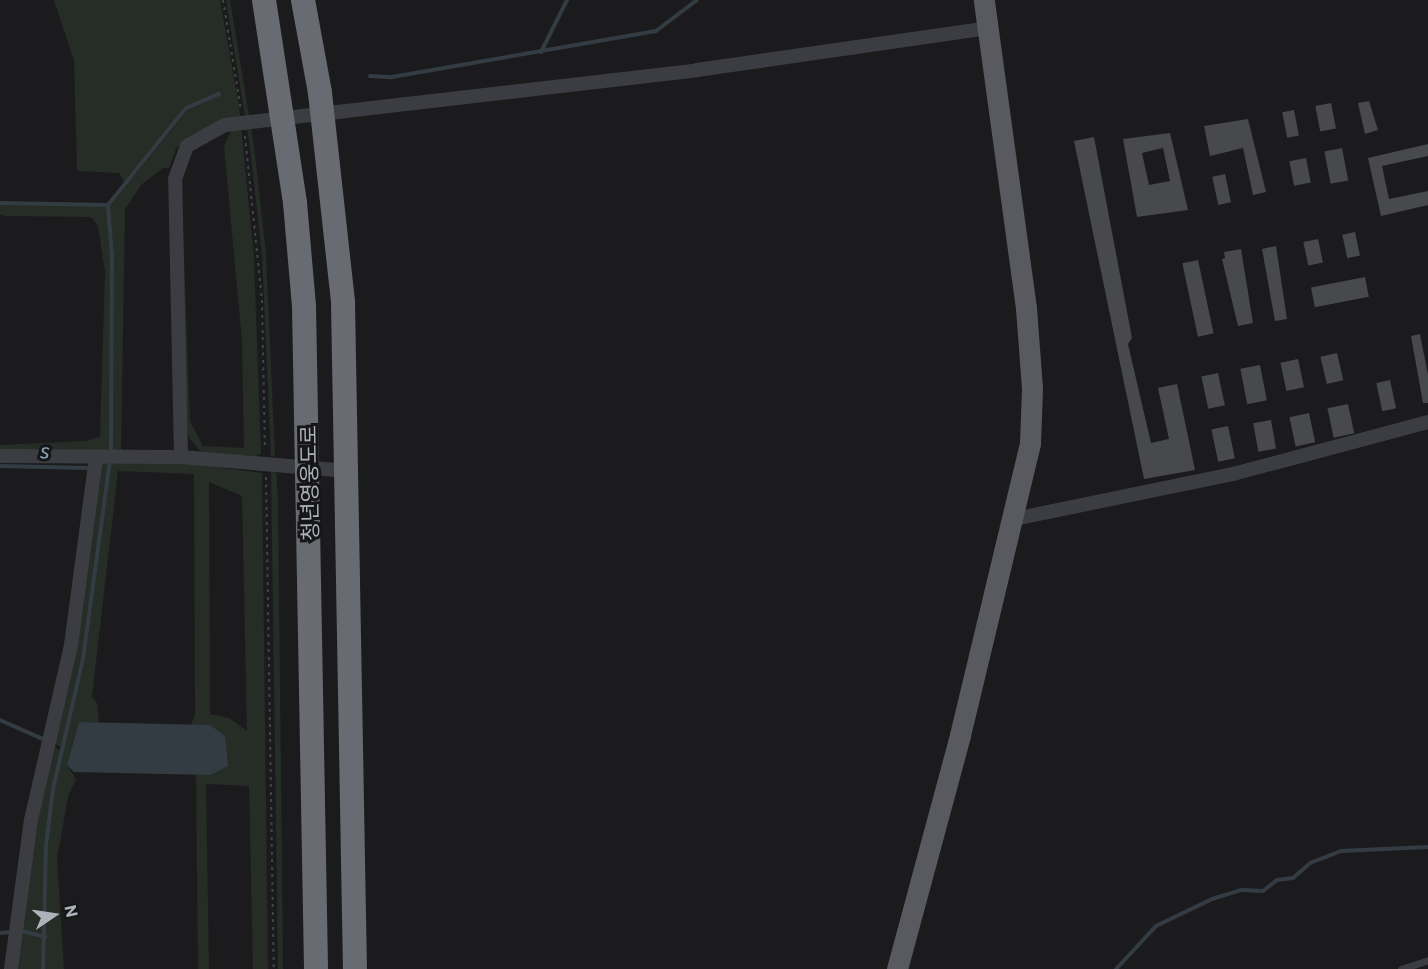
<!DOCTYPE html>
<html>
<head>
<meta charset="utf-8">
<style>
  body { margin:0 }
  #map { position:relative; width:1428px; height:969px; overflow:hidden; background:#1b1b1d; font-family:Commissioner,"Noto Sans KR",sans-serif }
  div>[style] { position:absolute }
  .green>* { inset:0; background:#252d26 }
  .water>* { inset:0; background:#333c42 }
  .stream>* { height:4px; margin:-2px; padding:0 2px; transform-origin:2px; border-radius:2px; background:#333c42 }
  .building>* { inset:0; background:#48494d; transform-origin:0 0 }
  .path>* { height:2px; margin-top:-1px; transform-origin:0; background:repeating-linear-gradient(90deg,#424448 0 3px,transparent 0 7.5px) }
  .service>* { height:7px; margin:-3.5px; padding:0 3.5px; transform-origin:3.5px; border-radius:3.5px; background:#3c3d42 }
  .minor>* { height:14px; margin:-7px; padding:0 7px; transform-origin:7px; border-radius:7px; background:#3c3d42 }
  .primary>* { height:21px; margin:-10.5px; padding:0 10.5px; transform-origin:10.5px; border-radius:10.5px; background:#585a60 }
  .motorway>* { height:24px; margin:-12px; padding:0 12px; transform-origin:12px; border-radius:12px; background:#686c72 }
  span { translate:-50% -50%; white-space:nowrap; text-align:center; line-height:1.15; -webkit-text-stroke:6px #161618; paint-order:stroke }
  .street-label { font-size:21px; color:#aeb3bb }
  .water-label { font-size:22px; color:#89a2b3; font-style:italic }
  .north { position:absolute; left:24px; top:885px; width:60px; height:60px; -webkit-text-stroke:4px #161618; paint-order:stroke; rotate:77deg; font-size:16px; font-weight:700; line-height:24px; text-align:center; color:#aeb3bb }
  .north::after { content:''; display:block; margin:auto; width:21px; height:27px; background:#aeb3bb; clip-path:polygon(50% 0,100% 100%,50% 72%,0 100%) }
</style>
</head>
<body>
<div id="map">
  <div class="green">
    <i style="clip-path:polygon(54px 0,220px 0,239px 106px,254px 257px,261px 454px,255px 456px,202px 453px,189px 438px,185px 423px,182px 200px,190px 421px,203px 446px,244px 448px,242px 342px,224px 146px,233px 127px,188px 138px,176px 149px,169px 168px,163px 168px,142px 184px,125px 209px,121px 452px,112px 452px,114px 256px,110px 206px,188px 109px,224px 92px,185px 107px,126px 185px,119px 173px,77px 171px,74px 60px)"></i>
    <i style="clip-path:polygon(226px 0,230px 0,254px 146px,266px 254px,275px 456px,271px 456px,262px 255px,250px 147px)"></i>
    <i style="clip-path:polygon(0 204px,108px 206px,111px 255px,110px 453px,0 452px,0 445px,86px 441px,100px 437px,105px 271px,98px 226px,91px 217px,5px 216px,0 214px)"></i>
    <i style="clip-path:polygon(108px 459px,81px 660px,61px 747px,54px 743px,101px 465px)"></i>
    <i style="clip-path:polygon(evenodd,111px 460px,177px 462px,262px 473px,268px 969px,253px 969px,249px 786px,206px 784px,209px 969px,198px 969px,196px 774px,210px 775px,210px 725px,191px 725px,195px 715px,194px 474px,118px 471px,92px 697px,97px 703px,99px 722px,79px 722px,67px 765px,76px 779px,68px 797px,57px 859px,64px 969px,44px 969px,48px 846px,54px 789px,85px 659px,111px 460px,209px 482px,242px 496px,247px 731px,229px 718px,210px 714px,209px 482px)"></i>
    <i style="clip-path:polygon(271px 469px,276px 469px,278px 499px,283px 969px,278px 969px)"></i>
    <i style="clip-path:polygon(53px 746px,61px 751px,47px 826px,42px 934px,30px 934px,22px 930px,28px 863px)"></i>
    <i style="clip-path:polygon(22px 933px,43px 939px,41px 969px,18px 969px)"></i>
  </div>
  <div class="water">
    <i style="clip-path:polygon(79px 722px,210px 725px,225px 736px,228px 766px,210px 775px,74px 772px,67px 765px)"></i>
  </div>
  <div class="stream">
    <i style="left:541px;top:52px;width:58px;rotate:-63.4deg"></i>
    <i style="left:370px;top:76px;width:22px;rotate:3deg"></i>
    <i style="left:392px;top:77px;width:268px;rotate:-9.9deg"></i>
    <i style="left:656px;top:31px;width:51px;rotate:-37.1deg"></i>
    <i style="left:0;top:203px;width:108px;rotate:1.1deg"></i>
    <i style="left:108px;top:205px;width:50px;rotate:85.4deg"></i>
    <i style="left:112px;top:255px;width:197px;rotate:90.3deg"></i>
    <i style="left:108px;top:205px;width:124px;rotate:-51.2deg"></i>
    <i style="left:186px;top:108px;width:36px;rotate:-23deg"></i>
    <i style="left:0;top:466px;width:89px;rotate:1.3deg"></i>
    <i style="left:0;top:720px;width:49px;rotate:24deg"></i>
    <i style="left:21px;top:931px;width:25px;rotate:14deg"></i>
    <i style="left:0;top:933px;width:11px;rotate:-5deg"></i>
    <i style="left:43px;top:969px;width:123px;rotate:-88.6deg"></i>
    <i style="left:46px;top:846px;width:57px;rotate:-83deg"></i>
    <i style="left:53px;top:789px;width:133px;rotate:-77deg"></i>
    <i style="left:83px;top:659px;width:201px;rotate:-82.3deg"></i>
    <i style="left:1116px;top:969px;width:59px;rotate:-47.1deg"></i>
    <i style="left:1156px;top:926px;width:62px;rotate:-25.7deg"></i>
    <i style="left:1212px;top:899px;width:31px;rotate:-17deg"></i>
    <i style="left:1242px;top:890px;width:21px;rotate:3deg"></i>
    <i style="left:1263px;top:891px;width:18px;rotate:-38deg"></i>
    <i style="left:1277px;top:880px;width:16px;rotate:-7deg"></i>
    <i style="left:1293px;top:878px;width:23px;rotate:-41deg"></i>
    <i style="left:1310px;top:863px;width:33px;rotate:-21deg"></i>
    <i style="left:1341px;top:851px;width:87px;rotate:-2.6deg"></i>
  </div>
  <div class="building">
    <i style="clip-path:polygon(1369px 101px,1378px 130px,1365px 134px,1358px 103px)"></i>
    <i style="left:1331px;top:103px;width:26px;height:16px;rotate:79deg"></i>
    <i style="left:1294px;top:110px;width:26px;height:12px;rotate:79deg"></i>
    <i style="clip-path:polygon(1248px 119px,1266px 192px,1253px 195px,1243px 148px,1210px 156px,1204px 126px)"></i>
    <i style="clip-path:polygon(evenodd,1170px 133px,1188px 210px,1137px 217px,1123px 139px,1170px 133px,1163px 148px,1170px 181px,1149px 185px,1142px 153px,1163px 148px)"></i>
    <i style="clip-path:polygon(1094px 137px,1132px 338px,1128px 344px,1151px 443px,1169px 439px,1158px 388px,1177px 384px,1195px 470px,1144px 479px,1074px 141px)"></i>
    <i style="clip-path:polygon(1428px 144px,1428px 156px,1382px 166px,1389px 199px,1428px 191px,1428px 205px,1381px 216px,1368px 158px)"></i>
    <i style="left:1342px;top:148px;width:33px;height:18px;rotate:79deg"></i>
    <i style="left:1306px;top:158px;width:25px;height:17px;rotate:79deg"></i>
    <i style="left:1225px;top:174px;width:29px;height:13px;rotate:78deg"></i>
    <i style="left:1355px;top:232px;width:24px;height:13px;rotate:78deg"></i>
    <i style="left:1318px;top:239px;width:24px;height:15px;rotate:78deg"></i>
    <i style="clip-path:polygon(1276px 246px,1287px 319px,1275px 321px,1262px 249px)"></i>
    <i style="clip-path:polygon(1241px 249px,1253px 323px,1238px 326px,1222px 259px,1225px 258px,1224px 252px)"></i>
    <i style="left:1198px;top:260px;width:75px;height:16px;rotate:78deg"></i>
    <i style="left:1365px;top:277px;width:20px;height:55px;rotate:79deg"></i>
    <i style="clip-path:polygon(1420px 334px,1428px 375px,1428px 403px,1423px 403px,1411px 336px)"></i>
    <i style="left:1337px;top:353px;width:28px;height:17px;rotate:77deg"></i>
    <i style="left:1298px;top:359px;width:29px;height:18px;rotate:78deg"></i>
    <i style="left:1260px;top:365px;width:36px;height:20px;rotate:79deg"></i>
    <i style="left:1218px;top:373px;width:33px;height:17px;rotate:78deg"></i>
    <i style="left:1390px;top:380px;width:29px;height:14px;rotate:78deg"></i>
    <i style="left:1348px;top:404px;width:30px;height:21px;rotate:78deg"></i>
    <i style="left:1309px;top:413px;width:30px;height:20px;rotate:78deg"></i>
    <i style="left:1271px;top:420px;width:29px;height:18px;rotate:80deg"></i>
    <i style="left:1228px;top:426px;width:33px;height:17px;rotate:78deg"></i>
  </div>
  <div class="path">
    <i style="left:223px;top:0;width:111px;rotate:80.7deg"></i>
    <i style="left:245px;top:136px;width:165px;rotate:84.1deg"></i>
    <i style="left:262px;top:300px;width:150px;rotate:88.9deg"></i>
    <i style="left:266px;top:477px;width:492px;rotate:89.1deg"></i>
  </div>
  <div class="service">
    <i style="left:1401px;top:969px;width:28px;rotate:-18deg"></i>
  </div>
  <div class="minor">
    <i style="left:0;top:456px;width:181px;rotate:0.3deg"></i>
    <i style="left:181px;top:457px;width:167px;rotate:4.8deg"></i>
    <i style="left:181px;top:457px;width:278px;rotate:-91.2deg"></i>
    <i style="left:175px;top:179px;width:35px;rotate:-70deg"></i>
    <i style="left:187px;top:146px;width:43px;rotate:-28.9deg"></i>
    <i style="left:225px;top:125px;width:475px;rotate:-6.6deg"></i>
    <i style="left:697px;top:70px;width:294px;rotate:-8.2deg"></i>
    <i style="left:1014px;top:519px;width:224px;rotate:-11.6deg"></i>
    <i style="left:1233px;top:474px;width:202px;rotate:-14.9deg"></i>
    <i style="left:11px;top:969px;width:150px;rotate:-82.4deg"></i>
    <i style="left:31px;top:820px;width:180px;rotate:-77.1deg"></i>
    <i style="left:71px;top:645px;width:190px;rotate:-82.4deg"></i>
  </div>
  <div class="primary">
    <i style="left:897px;top:969px;width:242px;rotate:-74.9deg"></i>
    <i style="left:960px;top:735px;width:300px;rotate:-76.5deg"></i>
    <i style="left:1030px;top:443px;width:55px;rotate:-87.9deg"></i>
    <i style="left:1032px;top:388px;width:80px;rotate:-94.3deg"></i>
    <i style="left:1026px;top:308px;width:311px;rotate:-97.8deg"></i>
  </div>
  <div class="motorway">
    <i style="left:264px;top:0;width:205px;rotate:81.3deg"></i>
    <i style="left:295px;top:203px;width:103px;rotate:85deg"></i>
    <i style="left:304px;top:306px;width:663px;rotate:88.96deg"></i>
    <i style="left:303px;top:0;width:95px;rotate:79.6deg"></i>
    <i style="left:320px;top:93px;width:211px;rotate:83.7deg"></i>
    <i style="left:343px;top:303px;width:666px;rotate:88.97deg"></i>
  </div>
  <div class="street-label">
    <span style="left:309px;top:483px;rotate:-91deg">청년영웅도로</span>
  </div>
  <div class="water-label">
    <span style="left:45px;top:450px;rotate:1deg">s</span>
  </div>
  <div class="north">N</div>
</div>
</body>
</html>
